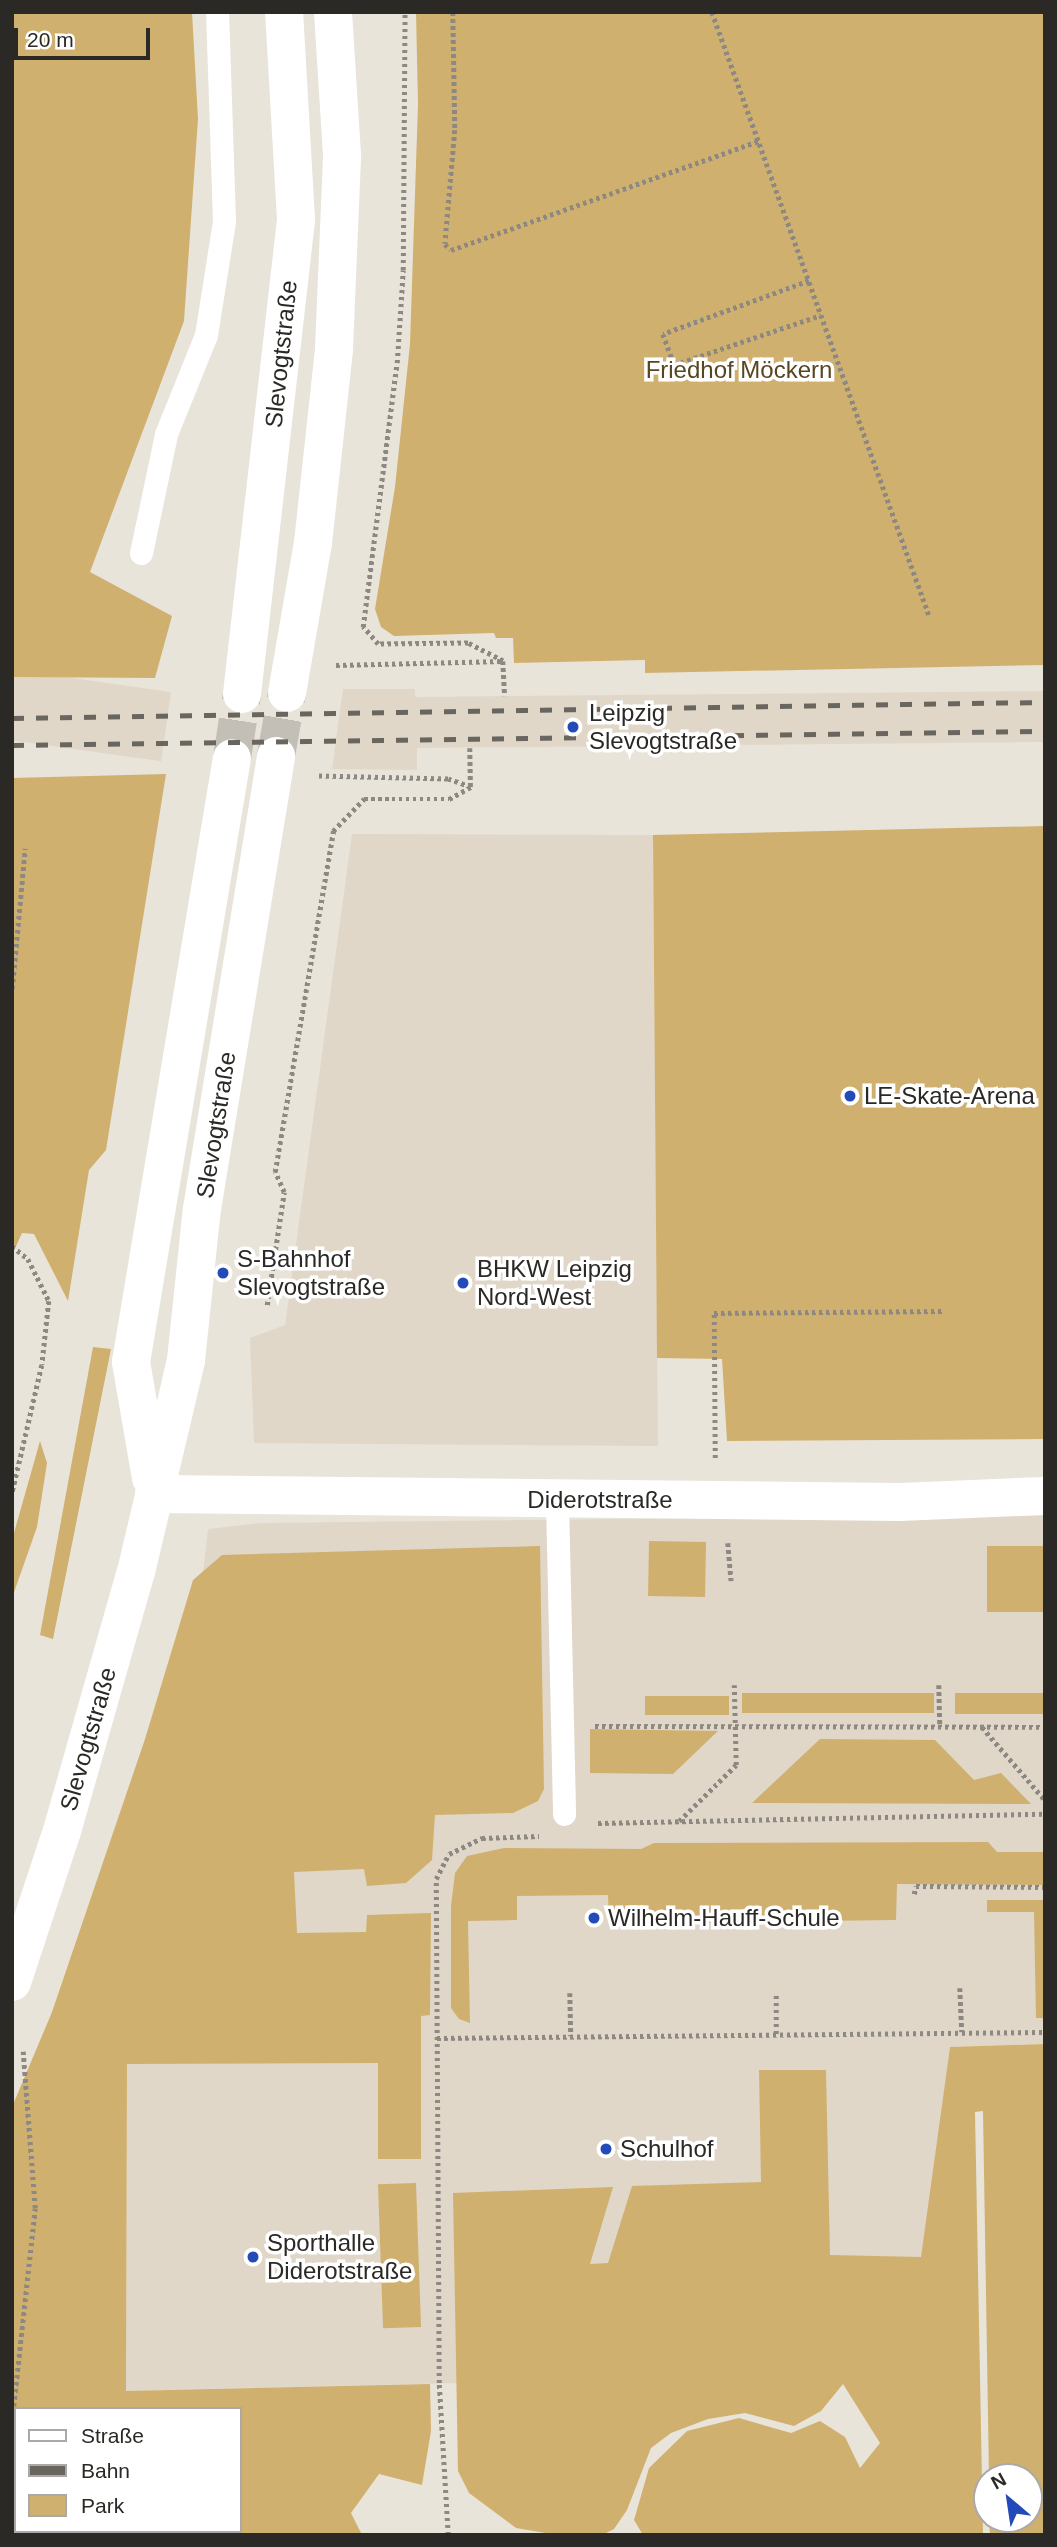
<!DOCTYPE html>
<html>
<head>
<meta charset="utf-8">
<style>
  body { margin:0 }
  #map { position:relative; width:1057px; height:2547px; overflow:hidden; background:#e9e4da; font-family:Helvetica,sans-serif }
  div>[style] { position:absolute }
  .built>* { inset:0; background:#e0d7c8; transform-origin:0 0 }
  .green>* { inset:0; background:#d0b06e; transform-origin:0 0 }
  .secondary-tunnel>* { height:38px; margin-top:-19px; transform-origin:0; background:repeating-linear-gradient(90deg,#c3bfb6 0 38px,transparent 0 57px) }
  .path>* { height:4.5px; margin-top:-2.25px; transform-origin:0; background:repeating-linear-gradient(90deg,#8d8982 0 3.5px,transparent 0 7px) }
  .service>* { height:23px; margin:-11.5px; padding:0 11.5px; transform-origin:11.5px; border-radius:11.5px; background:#fff }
  .minor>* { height:38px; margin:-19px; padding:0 19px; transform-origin:19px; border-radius:19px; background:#fff }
  .secondary>* { height:38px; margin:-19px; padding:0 19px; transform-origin:19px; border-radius:19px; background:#fff }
  .rail>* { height:5px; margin-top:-2.5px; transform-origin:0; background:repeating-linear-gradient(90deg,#696660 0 12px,transparent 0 24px) }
  .dots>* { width:19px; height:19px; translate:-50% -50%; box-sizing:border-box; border:4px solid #fff; border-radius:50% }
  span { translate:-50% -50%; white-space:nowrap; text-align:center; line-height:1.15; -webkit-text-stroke:7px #fff; paint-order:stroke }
  .street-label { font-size:24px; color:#2b2925 }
  .park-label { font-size:24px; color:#584621 }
  .poi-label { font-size:24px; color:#2b2925 }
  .left { translate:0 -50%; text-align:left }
  .frame { position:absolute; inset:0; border:14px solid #2b2925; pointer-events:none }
  .legend { position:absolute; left:14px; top:2407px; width:228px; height:126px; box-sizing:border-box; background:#fff; border:2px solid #aaa9a8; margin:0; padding:9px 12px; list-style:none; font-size:21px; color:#2b2925 }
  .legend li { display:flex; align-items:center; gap:14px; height:35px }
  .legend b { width:35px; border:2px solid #aaa9a8 }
  .north { position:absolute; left:973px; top:2463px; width:70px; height:70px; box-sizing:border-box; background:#fff; border:2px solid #aaa9a8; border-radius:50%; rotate:331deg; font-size:19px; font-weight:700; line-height:28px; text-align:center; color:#2b2925 }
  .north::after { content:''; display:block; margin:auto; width:24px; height:32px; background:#234ab9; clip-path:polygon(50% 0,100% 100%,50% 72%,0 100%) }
  .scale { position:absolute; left:14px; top:28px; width:136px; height:32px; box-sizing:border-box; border:4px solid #2b2925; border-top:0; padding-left:9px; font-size:21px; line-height:24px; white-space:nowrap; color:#2b2925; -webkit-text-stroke:5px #fff; paint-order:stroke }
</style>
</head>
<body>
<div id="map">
  <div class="built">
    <i style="clip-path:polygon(343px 689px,415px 689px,415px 697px,1045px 691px,1045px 742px,417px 748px,417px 770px,332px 769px)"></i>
    <i style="left:171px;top:692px;width:70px;height:159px;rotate:98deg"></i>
    <i style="clip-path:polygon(352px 834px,653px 835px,658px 1446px,254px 1443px,250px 1338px,285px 1325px)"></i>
    <i style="clip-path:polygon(1045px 1514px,1045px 2044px,950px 2047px,913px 2324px,457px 2383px,126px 2391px,127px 2064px,192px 1667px,208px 1529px,260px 1523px)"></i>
  </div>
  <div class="green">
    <i style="clip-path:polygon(12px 12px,192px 12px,198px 119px,184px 321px,90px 572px,172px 616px,155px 678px,12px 677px)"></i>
    <i style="clip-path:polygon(416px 12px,1045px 12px,1045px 665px,645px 673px,645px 660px,514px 663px,513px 638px,496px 638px,494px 633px,394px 636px,381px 627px,375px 609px,395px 487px,410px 344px,418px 104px)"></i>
    <i style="clip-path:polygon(166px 774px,106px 1150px,89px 1170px,68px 1301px,34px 1234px,22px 1233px,12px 1255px,12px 778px)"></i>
    <i style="clip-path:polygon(1045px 826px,1045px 1439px,727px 1441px,722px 1359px,657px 1358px,653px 835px)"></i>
    <i style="clip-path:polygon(93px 1347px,111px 1349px,53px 1639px,40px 1635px)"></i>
    <i style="clip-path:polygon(40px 1441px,47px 1463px,37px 1527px,12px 1598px,12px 1540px)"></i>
    <i style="left:706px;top:1542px;width:55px;height:57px;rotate:91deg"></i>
    <i style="clip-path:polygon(540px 1546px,544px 1789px,538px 1801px,513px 1813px,435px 1815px,432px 1860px,406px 1883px,367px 1886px,364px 1869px,294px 1872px,297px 1933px,366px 1932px,367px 1915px,431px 1913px,430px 2015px,421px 2016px,421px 2159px,378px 2159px,378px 2063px,127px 2064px,126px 2391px,430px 2384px,431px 2431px,422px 2485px,379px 2474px,351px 2513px,362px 2535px,189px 2535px,240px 2531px,240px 2409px,16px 2409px,16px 2531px,33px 2535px,12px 2535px,12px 2107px,52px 2012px,145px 1739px,193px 1580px,222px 1555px)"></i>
    <i style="left:1045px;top:1546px;width:66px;height:58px;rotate:90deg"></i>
    <i style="left:934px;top:1693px;width:20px;height:192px;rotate:90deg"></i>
    <i style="left:1045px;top:1693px;width:21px;height:90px;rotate:90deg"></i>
    <i style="left:645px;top:1696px;width:84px;height:19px"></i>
    <i style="clip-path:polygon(590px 1729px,718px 1731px,673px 1774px,590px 1773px)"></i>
    <i style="clip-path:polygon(820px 1739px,935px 1740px,974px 1780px,1001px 1773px,1031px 1804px,752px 1803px)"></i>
    <i style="clip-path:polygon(988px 1842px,997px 1852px,1045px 1852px,1045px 1885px,897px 1884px,896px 1920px,609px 1924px,608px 1895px,517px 1896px,517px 1920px,468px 1921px,470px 2023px,459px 2019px,451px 2008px,451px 1906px,455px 1873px,467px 1856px,504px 1848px,641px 1849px,654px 1843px)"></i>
    <i style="clip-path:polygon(987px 1900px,1045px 1900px,1045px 2018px,1036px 2018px,1034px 1912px,987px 1912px)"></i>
    <i style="clip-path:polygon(1045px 2044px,1045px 2535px,990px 2535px,989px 2519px,1029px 2519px,1029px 2477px,989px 2477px,983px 2111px,975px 2112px,983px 2535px,643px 2535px,634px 2520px,649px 2468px,687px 2431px,739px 2418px,791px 2433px,820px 2421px,845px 2437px,860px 2468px,880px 2443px,843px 2384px,821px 2411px,794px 2426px,745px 2413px,708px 2419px,671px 2433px,651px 2448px,627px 2510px,614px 2529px,602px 2535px,557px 2535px,516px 2528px,469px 2493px,458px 2471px,453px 2193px,613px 2187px,590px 2264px,608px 2263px,632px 2186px,761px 2182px,759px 2070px,826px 2070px,830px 2255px,921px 2257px,950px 2047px)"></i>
    <i style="left:416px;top:2183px;width:144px;height:38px;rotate:88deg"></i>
  </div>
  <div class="secondary-tunnel">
    <i style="left:276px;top:756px;width:64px;rotate:-80.1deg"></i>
    <i style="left:232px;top:758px;width:65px;rotate:-81.1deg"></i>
  </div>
  <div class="path">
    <i style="left:453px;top:12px;width:118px;rotate:89deg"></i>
    <i style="left:455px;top:130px;width:114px;rotate:95deg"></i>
    <i style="left:445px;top:244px;width:8px;rotate:45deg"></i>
    <i style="left:451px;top:250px;width:326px;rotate:-19.5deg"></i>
    <i style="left:712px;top:12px;width:641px;rotate:70.21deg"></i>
    <i style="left:809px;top:281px;width:155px;rotate:160deg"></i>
    <i style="left:663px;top:334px;width:33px;rotate:70deg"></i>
    <i style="left:674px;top:365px;width:155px;rotate:-18.8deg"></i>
    <i style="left:503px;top:661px;width:35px;rotate:87deg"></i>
    <i style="left:336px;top:665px;width:167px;rotate:-1.4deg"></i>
    <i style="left:503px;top:661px;width:39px;rotate:-153deg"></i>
    <i style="left:468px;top:643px;width:90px;rotate:179.4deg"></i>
    <i style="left:378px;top:644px;width:23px;rotate:-131deg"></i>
    <i style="left:363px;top:627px;width:266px;rotate:-82.7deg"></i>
    <i style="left:397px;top:363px;width:93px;rotate:-86.3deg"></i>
    <i style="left:403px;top:270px;width:258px;rotate:-89.6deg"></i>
    <i style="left:470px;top:748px;width:39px;rotate:89deg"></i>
    <i style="left:12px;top:989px;width:141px;rotate:-84.7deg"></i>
    <i style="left:12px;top:1246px;width:21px;rotate:39deg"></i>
    <i style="left:28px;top:1259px;width:47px;rotate:63.4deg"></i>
    <i style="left:49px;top:1301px;width:64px;rotate:96.2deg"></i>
    <i style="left:42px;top:1365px;width:132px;rotate:103.1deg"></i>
    <i style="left:267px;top:1305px;width:114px;rotate:-81.4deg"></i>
    <i style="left:284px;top:1192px;width:22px;rotate:-114deg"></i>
    <i style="left:275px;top:1172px;width:346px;rotate:-80.3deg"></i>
    <i style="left:333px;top:831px;width:45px;rotate:-45.9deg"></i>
    <i style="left:364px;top:799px;width:85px"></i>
    <i style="left:449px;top:799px;width:25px;rotate:-29deg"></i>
    <i style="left:471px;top:787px;width:24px;rotate:-161deg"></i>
    <i style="left:448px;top:779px;width:129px;rotate:-178.7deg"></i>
    <i style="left:715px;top:1458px;width:145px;rotate:-90.4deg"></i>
    <i style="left:714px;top:1313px;width:229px;rotate:-0.5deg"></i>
    <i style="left:728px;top:1543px;width:38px;rotate:85deg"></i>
    <i style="left:939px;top:1685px;width:41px;rotate:88.6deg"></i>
    <i style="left:595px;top:1726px;width:450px;rotate:0.1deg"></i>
    <i style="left:982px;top:1727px;width:96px;rotate:49.2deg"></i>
    <i style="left:679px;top:1821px;width:80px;rotate:-44.5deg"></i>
    <i style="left:736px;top:1765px;width:80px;rotate:-91.4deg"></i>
    <i style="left:598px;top:1823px;width:447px;rotate:-1.2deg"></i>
    <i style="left:914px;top:1894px;width:8px;rotate:-76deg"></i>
    <i style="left:916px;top:1886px;width:129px;rotate:0.4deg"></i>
    <i style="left:960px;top:1988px;width:44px;rotate:87.4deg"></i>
    <i style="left:570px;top:1993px;width:43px;rotate:88.7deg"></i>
    <i style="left:776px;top:2034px;width:42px;rotate:-90deg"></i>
    <i style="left:437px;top:2038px;width:608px;rotate:-0.57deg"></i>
    <i style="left:12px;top:2420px;width:213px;rotate:-83.8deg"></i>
    <i style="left:35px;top:2208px;width:157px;rotate:-94.4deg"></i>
    <i style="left:448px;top:2535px;width:152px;rotate:-93.4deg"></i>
    <i style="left:439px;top:2383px;width:504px;rotate:-90.34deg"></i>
    <i style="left:436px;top:1879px;width:28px;rotate:-63deg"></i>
    <i style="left:449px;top:1854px;width:37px;rotate:-26deg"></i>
    <i style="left:482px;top:1838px;width:57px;rotate:-2deg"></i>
  </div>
  <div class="service">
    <i style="left:141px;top:553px;width:122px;rotate:-78.1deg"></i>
    <i style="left:166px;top:434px;width:107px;rotate:-68deg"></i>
    <i style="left:206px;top:335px;width:115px;rotate:-81deg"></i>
    <i style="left:224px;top:221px;width:209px;rotate:-91.9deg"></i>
    <i style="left:557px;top:1501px;width:313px;rotate:88.7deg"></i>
  </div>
  <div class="minor">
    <i style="left:154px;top:1494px;width:746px;rotate:0.61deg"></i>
    <i style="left:900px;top:1502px;width:145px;rotate:-2.4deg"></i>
  </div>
  <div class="secondary">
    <i style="left:287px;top:693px;width:152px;rotate:-80.2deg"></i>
    <i style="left:313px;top:543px;width:195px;rotate:-83.8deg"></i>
    <i style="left:334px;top:349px;width:194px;rotate:-87.6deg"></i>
    <i style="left:342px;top:155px;width:143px;rotate:-93.6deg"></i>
    <i style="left:242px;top:694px;width:478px;rotate:-83.5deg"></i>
    <i style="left:296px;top:219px;width:207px;rotate:-93.3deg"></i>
    <i style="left:151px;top:1478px;width:118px;rotate:-99.8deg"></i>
    <i style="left:131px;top:1362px;width:612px;rotate:-80.51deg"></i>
    <i style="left:12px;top:1982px;width:159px;rotate:-71.7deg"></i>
    <i style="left:62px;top:1831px;width:269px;rotate:-74.1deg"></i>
    <i style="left:136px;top:1572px;width:218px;rotate:-76.7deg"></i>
    <i style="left:186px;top:1360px;width:152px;rotate:-84deg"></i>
    <i style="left:202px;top:1209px;width:459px;rotate:-80.7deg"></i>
  </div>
  <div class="rail">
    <i style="left:12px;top:718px;width:1033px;rotate:-0.89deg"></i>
    <i style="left:12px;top:745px;width:1033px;rotate:-0.78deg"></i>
  </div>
  <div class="dots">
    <i style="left:573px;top:727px;background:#234ab9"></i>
    <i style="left:850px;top:1096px;background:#234ab9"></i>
    <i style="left:223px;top:1273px;background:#234ab9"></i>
    <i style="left:463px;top:1283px;background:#234ab9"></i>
    <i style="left:594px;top:1918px;background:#234ab9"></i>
    <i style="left:606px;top:2149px;background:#234ab9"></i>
    <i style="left:253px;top:2257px;background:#234ab9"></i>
  </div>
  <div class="street-label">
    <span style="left:281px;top:354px;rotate:-84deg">Slevogtstraße</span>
    <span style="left:216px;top:1125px;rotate:-81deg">Slevogtstraße</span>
    <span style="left:600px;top:1500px">Diderotstraße</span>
    <span style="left:88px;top:1739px;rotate:-74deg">Slevogtstraße</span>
  </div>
  <div class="park-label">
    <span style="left:739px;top:370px">Friedhof Möckern</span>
  </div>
  <div class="poi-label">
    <span class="left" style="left:589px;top:727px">Leipzig<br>Slevogtstraße</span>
    <span class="left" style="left:864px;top:1096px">LE-Skate-Arena</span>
    <span class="left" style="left:237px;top:1273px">S-Bahnhof<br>Slevogtstraße</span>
    <span class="left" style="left:477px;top:1283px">BHKW Leipzig<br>Nord-West</span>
    <span class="left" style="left:608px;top:1918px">Wilhelm-Hauff-Schule</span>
    <span class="left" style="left:620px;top:2149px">Schulhof</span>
    <span class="left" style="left:267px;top:2257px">Sporthalle<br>Diderotstraße</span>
  </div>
  <div class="frame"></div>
  <ul class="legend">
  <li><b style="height:9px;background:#fff"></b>Straße</li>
  <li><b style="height:9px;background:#696660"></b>Bahn</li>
  <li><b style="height:19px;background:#d0b06e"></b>Park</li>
  </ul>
  <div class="north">N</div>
  <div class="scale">20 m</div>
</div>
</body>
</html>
